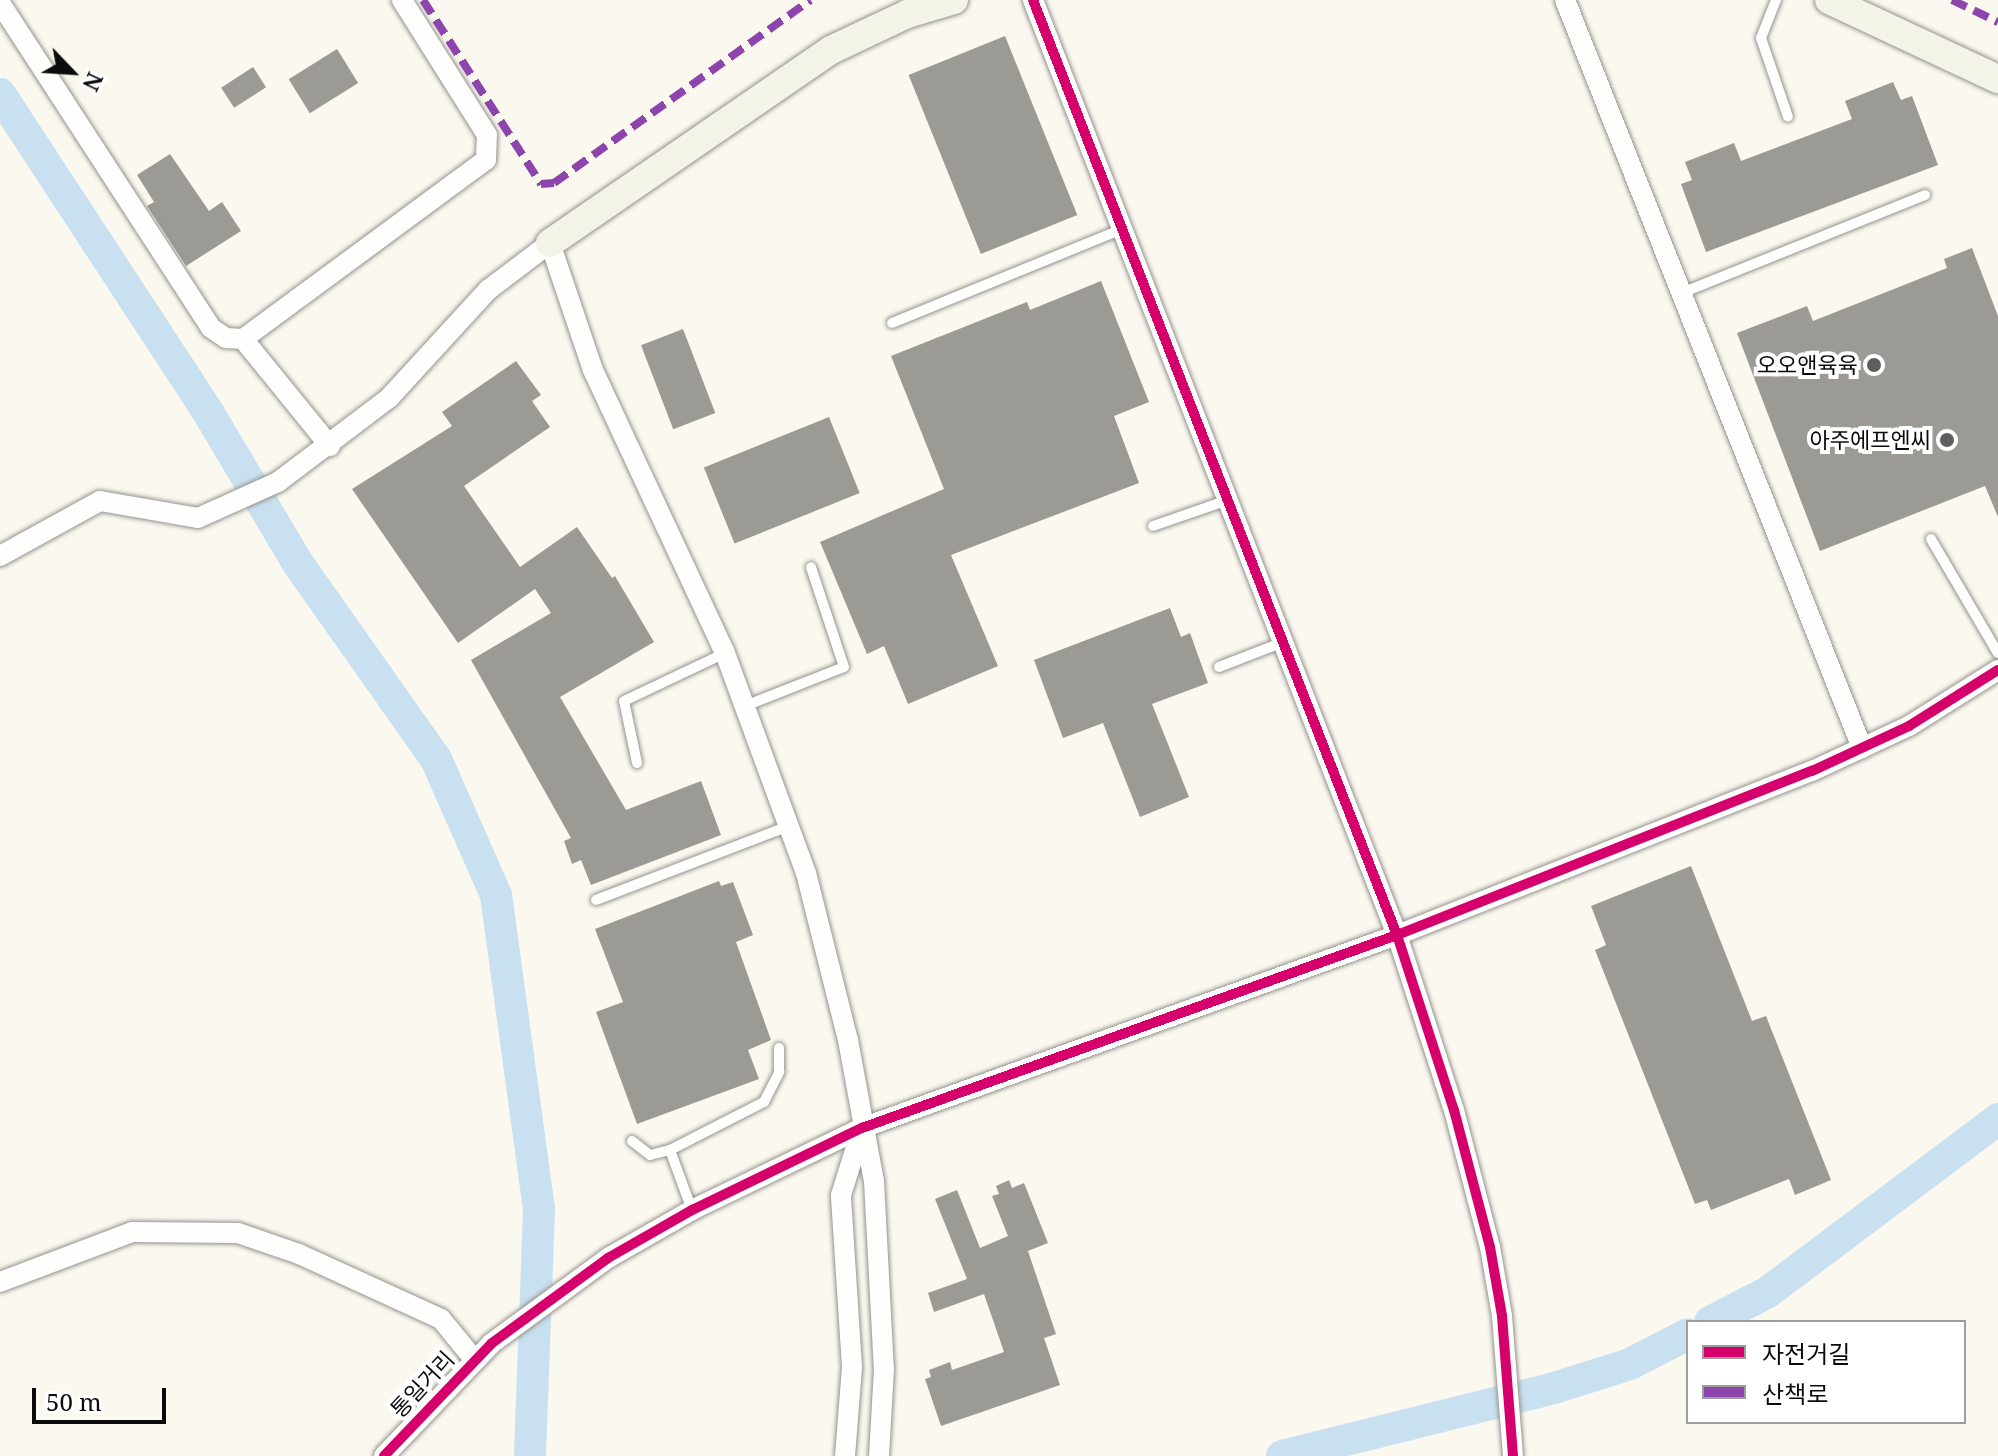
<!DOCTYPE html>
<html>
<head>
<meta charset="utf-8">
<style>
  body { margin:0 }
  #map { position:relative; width:1998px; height:1456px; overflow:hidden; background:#faf8ef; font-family:"Noto Serif","Noto Sans KR",serif }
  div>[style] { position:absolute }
  .river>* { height:32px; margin:-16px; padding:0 16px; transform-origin:16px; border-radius:16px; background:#c9e0f0 }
  .building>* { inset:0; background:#9c9a95; transform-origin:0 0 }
  .roads { filter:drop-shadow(0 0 2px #93928e) drop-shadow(0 0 2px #93928e) }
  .lane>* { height:10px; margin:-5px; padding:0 5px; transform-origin:5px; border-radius:5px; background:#fefefd }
  .street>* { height:20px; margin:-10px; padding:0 10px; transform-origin:10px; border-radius:10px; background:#fefefd }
  .secondary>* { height:28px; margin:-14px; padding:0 14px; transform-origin:14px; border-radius:14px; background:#f4f3e8 }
  .quiet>* { height:8px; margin-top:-4px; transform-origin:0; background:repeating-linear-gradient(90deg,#8e44ad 0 16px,transparent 0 24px) }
  .cycleway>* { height:10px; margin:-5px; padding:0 5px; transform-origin:5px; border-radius:5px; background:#d6006c }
  .dots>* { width:22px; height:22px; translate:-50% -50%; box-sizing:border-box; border:4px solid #fff; border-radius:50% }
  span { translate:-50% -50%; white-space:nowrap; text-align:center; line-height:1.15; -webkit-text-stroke:8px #fff; paint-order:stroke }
  .poi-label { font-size:22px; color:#0b0b0b }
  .right { translate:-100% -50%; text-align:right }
  .street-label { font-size:22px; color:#0b0b0b }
  .legend { position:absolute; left:1686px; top:1320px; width:280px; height:104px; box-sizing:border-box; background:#fff; border:2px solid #9d9d9d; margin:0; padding:10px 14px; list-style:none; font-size:24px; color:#0b0b0b }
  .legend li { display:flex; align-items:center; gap:16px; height:40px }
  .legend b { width:40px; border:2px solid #9d9d9d }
  .north { position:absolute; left:32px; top:32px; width:80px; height:80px; -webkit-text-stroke:6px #fff; paint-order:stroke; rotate:115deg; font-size:22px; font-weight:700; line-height:32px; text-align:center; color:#0b0b0b }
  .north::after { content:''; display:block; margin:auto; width:28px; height:36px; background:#0b0b0b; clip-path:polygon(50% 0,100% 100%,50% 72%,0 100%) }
  .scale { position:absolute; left:32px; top:1388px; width:134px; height:36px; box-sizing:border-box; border:4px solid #0b0b0b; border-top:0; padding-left:10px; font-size:24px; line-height:28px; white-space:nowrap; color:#0b0b0b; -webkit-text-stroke:6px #fff; paint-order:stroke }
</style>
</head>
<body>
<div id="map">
  <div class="river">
    <i style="left:0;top:94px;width:380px;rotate:56.8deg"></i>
    <i style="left:208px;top:412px;width:178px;rotate:59.3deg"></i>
    <i style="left:299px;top:565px;width:237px;rotate:54.8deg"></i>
    <i style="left:436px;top:759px;width:149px;rotate:66.2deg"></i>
    <i style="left:496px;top:895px;width:317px;rotate:82.2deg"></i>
    <i style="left:539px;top:1209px;width:247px;rotate:92.1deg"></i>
    <i style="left:1710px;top:1322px;width:65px;rotate:-27.3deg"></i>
    <i style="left:1768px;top:1292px;width:288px;rotate:-36.9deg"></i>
    <i style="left:1282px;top:1456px;width:280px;rotate:-14deg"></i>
    <i style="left:1554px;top:1388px;width:80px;rotate:-17.5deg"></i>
    <i style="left:1630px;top:1364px;width:65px;rotate:-27.3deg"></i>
  </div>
  <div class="building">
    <i style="left:1005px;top:36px;width:193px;height:104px;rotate:68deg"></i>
    <i style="left:337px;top:49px;width:40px;height:57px;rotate:58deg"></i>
    <i style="left:253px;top:67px;width:24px;height:38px;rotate:57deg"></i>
    <i style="clip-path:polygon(1893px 82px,1901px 100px,1912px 96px,1938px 165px,1706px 252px,1681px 184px,1692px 180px,1685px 162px,1734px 143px,1741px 161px,1852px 119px,1845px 101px)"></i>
    <i style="clip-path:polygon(170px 154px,209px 211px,222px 202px,241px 231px,186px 266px,147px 206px,154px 202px,137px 175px)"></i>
    <i style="clip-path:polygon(1972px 248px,1998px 316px,1998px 517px,1985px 486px,1820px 551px,1737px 333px,1807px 306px,1813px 321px,1947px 268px,1944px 259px)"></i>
    <i style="clip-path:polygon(1101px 281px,1149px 402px,1114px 416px,1139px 483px,951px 555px,998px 666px,908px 704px,884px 646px,867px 654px,820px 542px,944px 489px,891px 356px,1027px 302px,1030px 310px)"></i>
    <i style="left:683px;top:329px;width:90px;height:45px;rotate:69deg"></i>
    <i style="clip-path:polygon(516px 361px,541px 395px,532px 401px,550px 427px,464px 486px,520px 567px,577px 527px,612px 578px,615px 576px,654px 642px,560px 697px,626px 810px,701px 781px,721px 835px,591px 885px,581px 860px,572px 864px,564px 841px,571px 838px,471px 660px,551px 613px,535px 589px,458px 643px,352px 489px,452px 426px,442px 412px)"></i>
    <i style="left:829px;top:417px;width:82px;height:135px;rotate:68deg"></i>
    <i style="clip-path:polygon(1170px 608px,1181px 637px,1190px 633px,1208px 683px,1152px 704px,1189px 797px,1140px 817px,1103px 723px,1063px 738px,1034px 660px)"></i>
    <i style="clip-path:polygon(1691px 866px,1752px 1021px,1766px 1016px,1831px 1180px,1795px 1195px,1789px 1179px,1711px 1210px,1707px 1200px,1695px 1204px,1595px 950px,1606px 945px,1591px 906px)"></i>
    <i style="clip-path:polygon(719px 881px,721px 886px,733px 882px,753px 935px,736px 942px,771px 1040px,748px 1050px,759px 1079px,637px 1124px,596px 1012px,623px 1002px,595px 929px)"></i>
    <i style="clip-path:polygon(1009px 1180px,1012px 1188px,1024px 1183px,1048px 1243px,1028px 1251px,1056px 1334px,1044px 1338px,1060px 1385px,941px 1426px,925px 1379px,931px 1377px,929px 1370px,950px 1362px,952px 1370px,1004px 1352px,984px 1294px,934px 1312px,928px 1293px,967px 1279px,935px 1199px,957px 1190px,980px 1248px,1008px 1236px,992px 1196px,999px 1194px,996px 1186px)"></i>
  </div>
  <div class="roads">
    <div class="lane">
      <i style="left:1776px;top:0;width:41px;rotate:111.5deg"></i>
      <i style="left:1761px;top:38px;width:83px;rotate:71.1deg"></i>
      <i style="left:1684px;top:292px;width:260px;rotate:-21.9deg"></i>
      <i style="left:892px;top:323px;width:248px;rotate:-22.2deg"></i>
      <i style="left:1153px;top:526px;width:79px;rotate:-19.1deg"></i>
      <i style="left:1931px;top:539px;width:132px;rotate:59.6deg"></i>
      <i style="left:1219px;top:667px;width:69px;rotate:-21.3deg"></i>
      <i style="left:745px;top:706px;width:106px;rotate:-21.5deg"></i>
      <i style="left:844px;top:667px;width:105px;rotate:-108.3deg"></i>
      <i style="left:637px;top:763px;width:63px;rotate:-101.8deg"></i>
      <i style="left:624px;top:701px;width:112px;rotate:-25.4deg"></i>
      <i style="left:596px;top:900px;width:207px;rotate:-21deg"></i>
      <i style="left:632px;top:1141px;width:23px;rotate:38deg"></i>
      <i style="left:650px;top:1155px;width:21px;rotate:-14deg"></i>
      <i style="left:670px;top:1150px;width:106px;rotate:-27.1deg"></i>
      <i style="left:764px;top:1102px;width:34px;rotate:-63deg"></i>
      <i style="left:779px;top:1072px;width:24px;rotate:-90deg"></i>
      <i style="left:670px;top:1150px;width:64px;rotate:69.9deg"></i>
    </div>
    <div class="street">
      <i style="left:1033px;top:0;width:1003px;rotate:68.73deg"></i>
      <i style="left:1397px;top:935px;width:184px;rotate:72deg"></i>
      <i style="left:1454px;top:1110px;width:142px;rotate:75.3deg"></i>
      <i style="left:1490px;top:1247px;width:70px;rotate:80.1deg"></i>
      <i style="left:1502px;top:1316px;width:140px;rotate:85.5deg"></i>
      <i style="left:1565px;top:0;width:805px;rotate:68.34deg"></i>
      <i style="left:0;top:3px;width:387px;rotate:57deg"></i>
      <i style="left:211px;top:328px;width:18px;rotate:34deg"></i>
      <i style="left:226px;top:338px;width:17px;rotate:3deg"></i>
      <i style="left:243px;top:339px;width:302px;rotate:-36.4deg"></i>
      <i style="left:486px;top:160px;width:25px;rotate:-88deg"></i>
      <i style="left:487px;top:135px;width:160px;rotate:-122.2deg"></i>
      <i style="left:243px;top:339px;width:138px;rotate:50.9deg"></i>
      <i style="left:0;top:556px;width:114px;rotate:-28.8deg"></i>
      <i style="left:100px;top:501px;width:99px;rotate:9.8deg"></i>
      <i style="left:198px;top:518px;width:88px;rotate:-24.2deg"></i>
      <i style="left:278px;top:482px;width:139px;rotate:-37.1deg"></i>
      <i style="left:389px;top:398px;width:147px;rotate:-47.5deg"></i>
      <i style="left:488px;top:290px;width:78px;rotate:-37.2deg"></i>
      <i style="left:550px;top:243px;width:134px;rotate:71.3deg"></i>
      <i style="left:593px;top:370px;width:312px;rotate:65deg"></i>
      <i style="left:725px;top:653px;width:234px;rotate:69.8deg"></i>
      <i style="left:806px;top:873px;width:172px;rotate:75.9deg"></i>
      <i style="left:848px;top:1040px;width:143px;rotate:79.6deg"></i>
      <i style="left:874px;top:1181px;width:188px;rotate:87deg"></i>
      <i style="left:884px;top:1369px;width:87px;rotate:93.3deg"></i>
      <i style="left:0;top:1282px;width:141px;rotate:-20.7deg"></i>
      <i style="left:132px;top:1232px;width:106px;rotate:0.5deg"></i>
      <i style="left:238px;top:1233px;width:65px;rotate:19deg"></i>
      <i style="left:299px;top:1254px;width:156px;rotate:24.6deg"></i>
      <i style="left:441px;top:1319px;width:50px;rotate:50.6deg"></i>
      <i style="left:384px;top:1456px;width:156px;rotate:-46.3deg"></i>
      <i style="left:492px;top:1343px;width:144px;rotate:-36.2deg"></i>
      <i style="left:608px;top:1258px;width:97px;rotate:-29.7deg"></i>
      <i style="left:692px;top:1210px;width:189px;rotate:-25.8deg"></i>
      <i style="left:862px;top:1128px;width:569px;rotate:-19.84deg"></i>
      <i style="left:1397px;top:935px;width:446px;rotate:-21.6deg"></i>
      <i style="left:1812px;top:771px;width:107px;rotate:-24.9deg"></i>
      <i style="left:1909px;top:726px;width:105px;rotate:-32.2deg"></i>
      <i style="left:845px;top:1456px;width:89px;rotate:-85.5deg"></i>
      <i style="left:852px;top:1367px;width:172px;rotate:-93.7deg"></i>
      <i style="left:841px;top:1195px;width:70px;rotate:-72.6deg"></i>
    </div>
    <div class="secondary">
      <i style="left:1829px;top:0;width:187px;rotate:25.1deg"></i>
      <i style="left:550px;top:243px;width:341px;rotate:-34.5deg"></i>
      <i style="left:831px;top:50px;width:84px;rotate:-25.3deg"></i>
      <i style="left:907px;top:14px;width:49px;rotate:-16.6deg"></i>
    </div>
  </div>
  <div class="quiet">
    <i style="left:423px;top:0;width:219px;rotate:57.3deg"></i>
    <i style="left:541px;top:184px;width:13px;rotate:-4deg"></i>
    <i style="left:554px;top:183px;width:315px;rotate:-35.5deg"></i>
    <i style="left:1952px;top:0;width:51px;rotate:25.6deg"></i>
  </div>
  <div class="cycleway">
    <i style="left:1033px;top:0;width:1003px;rotate:68.73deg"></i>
    <i style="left:1397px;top:935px;width:184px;rotate:72deg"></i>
    <i style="left:1454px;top:1110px;width:142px;rotate:75.3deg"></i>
    <i style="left:1490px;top:1247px;width:70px;rotate:80.1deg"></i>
    <i style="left:1502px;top:1316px;width:140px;rotate:85.5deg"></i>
    <i style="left:384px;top:1456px;width:156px;rotate:-46.3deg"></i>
    <i style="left:492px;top:1343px;width:144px;rotate:-36.2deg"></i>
    <i style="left:608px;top:1258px;width:97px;rotate:-29.7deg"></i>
    <i style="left:692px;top:1210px;width:189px;rotate:-25.8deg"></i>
    <i style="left:862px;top:1128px;width:569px;rotate:-19.84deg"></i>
    <i style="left:1397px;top:935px;width:446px;rotate:-21.6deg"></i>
    <i style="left:1812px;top:771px;width:107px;rotate:-24.9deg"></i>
    <i style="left:1909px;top:726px;width:105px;rotate:-32.2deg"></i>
  </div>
  <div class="dots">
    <i style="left:1874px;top:365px;background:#5f5e5b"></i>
    <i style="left:1947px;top:440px;background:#5f5e5b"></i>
  </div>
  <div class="poi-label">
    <span class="right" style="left:1858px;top:365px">오오앤육육</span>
    <span class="right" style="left:1931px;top:440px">아주에프엔씨</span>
  </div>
  <div class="street-label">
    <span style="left:422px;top:1384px;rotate:-47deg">통일거리</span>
  </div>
  <ul class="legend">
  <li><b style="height:10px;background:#d6006c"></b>자전거길</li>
  <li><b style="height:10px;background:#8e44ad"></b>산책로</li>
  </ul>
  <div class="north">N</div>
  <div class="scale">50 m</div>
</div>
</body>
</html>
